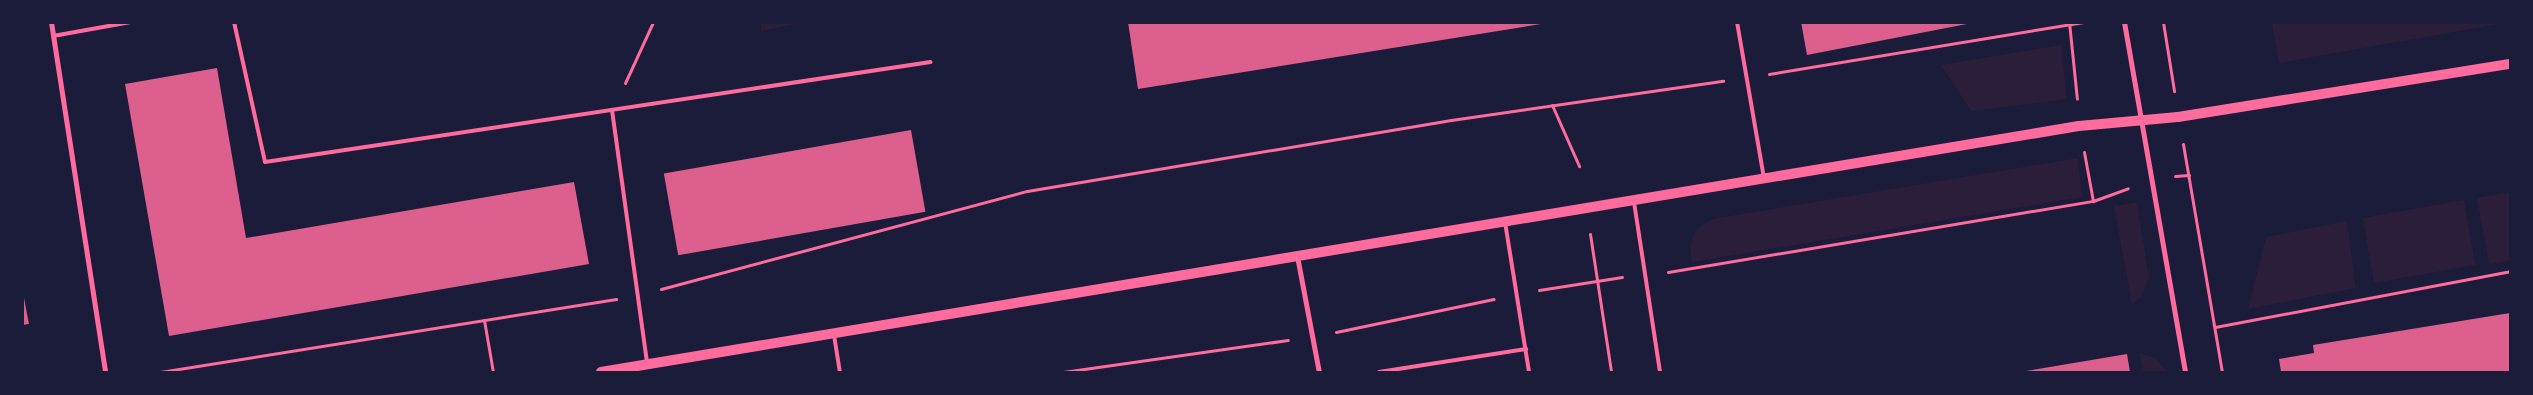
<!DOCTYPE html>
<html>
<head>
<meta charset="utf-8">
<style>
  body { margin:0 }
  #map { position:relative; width:2533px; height:395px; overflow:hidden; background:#1b1b3a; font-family:"DejaVu Sans",sans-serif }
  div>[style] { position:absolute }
  .green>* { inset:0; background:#2a1e3b; transform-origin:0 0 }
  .building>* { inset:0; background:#dd5f8e; transform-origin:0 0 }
  .path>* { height:3px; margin:-1.5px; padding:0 1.5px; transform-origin:1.5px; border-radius:1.5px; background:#ff6b9d }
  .service>* { height:4px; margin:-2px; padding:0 2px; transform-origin:2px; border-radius:2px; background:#ff6b9d }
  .minor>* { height:5px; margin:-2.5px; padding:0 2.5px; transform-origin:2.5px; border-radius:2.5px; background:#ff6b9d }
  .secondary>* { height:10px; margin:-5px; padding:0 5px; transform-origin:5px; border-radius:5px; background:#ff6b9d }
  span { translate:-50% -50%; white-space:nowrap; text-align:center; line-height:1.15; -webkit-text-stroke:4px #1b1b3a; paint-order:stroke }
  .frame { position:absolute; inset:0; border:24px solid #1b1b3a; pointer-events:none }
</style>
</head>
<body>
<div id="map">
  <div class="green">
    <i style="clip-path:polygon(760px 22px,801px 22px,801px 23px,761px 31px)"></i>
    <i style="clip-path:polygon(2510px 22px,2279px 63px,2272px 23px,2272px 22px)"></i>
    <i style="clip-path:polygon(2061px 45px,2067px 99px,1971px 111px,1941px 65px)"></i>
    <i style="clip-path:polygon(2078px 158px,2082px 197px,1692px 262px,1690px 246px,1693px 236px,1697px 229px,1712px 219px)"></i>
    <i style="clip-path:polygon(2510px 192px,2510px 260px,2489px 264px,2477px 198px)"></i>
    <i style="left:2464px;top:200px;width:66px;height:103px;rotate:80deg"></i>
    <i style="clip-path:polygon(2137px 202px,2149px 278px,2142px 296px,2132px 305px,2114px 206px)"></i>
    <i style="clip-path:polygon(2347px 221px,2356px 288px,2248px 309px,2266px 237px)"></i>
    <i style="clip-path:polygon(2139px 353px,2156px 358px,2167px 372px,2143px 372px)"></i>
  </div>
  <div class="building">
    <i style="clip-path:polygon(1128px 22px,1541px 22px,1541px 24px,1138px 89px)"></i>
    <i style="clip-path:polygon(1801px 22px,1972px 22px,1972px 23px,1807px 55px)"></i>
    <i style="clip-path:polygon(217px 68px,246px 238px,574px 182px,589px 264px,169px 336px,125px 84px)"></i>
    <i style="left:911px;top:130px;width:83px;height:251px;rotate:80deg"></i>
    <i style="clip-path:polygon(23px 293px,29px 324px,22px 325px,22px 294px)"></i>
    <i style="clip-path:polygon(2510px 313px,2510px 372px,2281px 372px,2279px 359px,2314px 353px,2313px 345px)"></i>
    <i style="clip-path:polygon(2127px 354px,2130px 372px,2026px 372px,2026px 371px)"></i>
  </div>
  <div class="path">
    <i style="left:2069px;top:22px;width:77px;rotate:84.1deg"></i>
    <i style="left:2163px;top:22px;width:70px;rotate:80.9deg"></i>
    <i style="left:1769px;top:74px;width:319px;rotate:-9.4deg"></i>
    <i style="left:625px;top:83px;width:67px;rotate:-65.3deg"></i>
    <i style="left:1552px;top:105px;width:67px;rotate:66.1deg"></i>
    <i style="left:2183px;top:144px;width:231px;rotate:80.3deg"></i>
    <i style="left:2084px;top:152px;width:50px;rotate:79.6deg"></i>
    <i style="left:2175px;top:176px;width:14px;rotate:-4deg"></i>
    <i style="left:1590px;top:234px;width:140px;rotate:81.3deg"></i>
    <i style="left:1668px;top:272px;width:431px;rotate:-9.5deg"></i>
    <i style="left:2093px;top:201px;width:37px;rotate:-20deg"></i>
    <i style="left:661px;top:289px;width:379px;rotate:-15deg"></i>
    <i style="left:1027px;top:191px;width:430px;rotate:-9.5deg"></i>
    <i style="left:1451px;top:120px;width:275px;rotate:-8.2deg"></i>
    <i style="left:1539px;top:290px;width:84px;rotate:-8.9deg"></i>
    <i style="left:484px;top:320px;width:53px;rotate:80.2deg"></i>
    <i style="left:2215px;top:327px;width:300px;rotate:-10.7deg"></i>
    <i style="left:1336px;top:332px;width:161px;rotate:-11.8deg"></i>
    <i style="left:160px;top:372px;width:462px;rotate:-9.1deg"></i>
    <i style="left:1063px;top:372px;width:227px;rotate:-8.1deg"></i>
  </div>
  <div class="service">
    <i style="left:234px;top:22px;width:143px;rotate:77.5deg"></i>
    <i style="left:265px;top:162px;width:673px;rotate:-8.54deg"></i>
    <i style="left:1737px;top:22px;width:158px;rotate:80.2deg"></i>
    <i style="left:53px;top:36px;width:79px;rotate:-10.2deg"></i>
    <i style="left:612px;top:110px;width:255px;rotate:82.1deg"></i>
    <i style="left:1634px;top:202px;width:172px;rotate:81.3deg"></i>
    <i style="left:1505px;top:222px;width:152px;rotate:80.9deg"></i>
    <i style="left:834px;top:335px;width:37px;rotate:81deg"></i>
    <i style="left:1379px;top:372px;width:149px;rotate:-8.9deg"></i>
  </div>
  <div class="minor">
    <i style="left:51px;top:22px;width:354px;rotate:81.2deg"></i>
    <i style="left:2124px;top:22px;width:355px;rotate:80.1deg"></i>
    <i style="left:1297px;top:256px;width:118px;rotate:79.3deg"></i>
  </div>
  <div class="secondary">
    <i style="left:601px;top:372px;width:1498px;rotate:-9.45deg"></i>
    <i style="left:2079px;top:126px;width:99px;rotate:-5.2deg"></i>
    <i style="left:2178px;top:117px;width:336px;rotate:-9.1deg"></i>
  </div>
  <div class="frame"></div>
</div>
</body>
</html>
